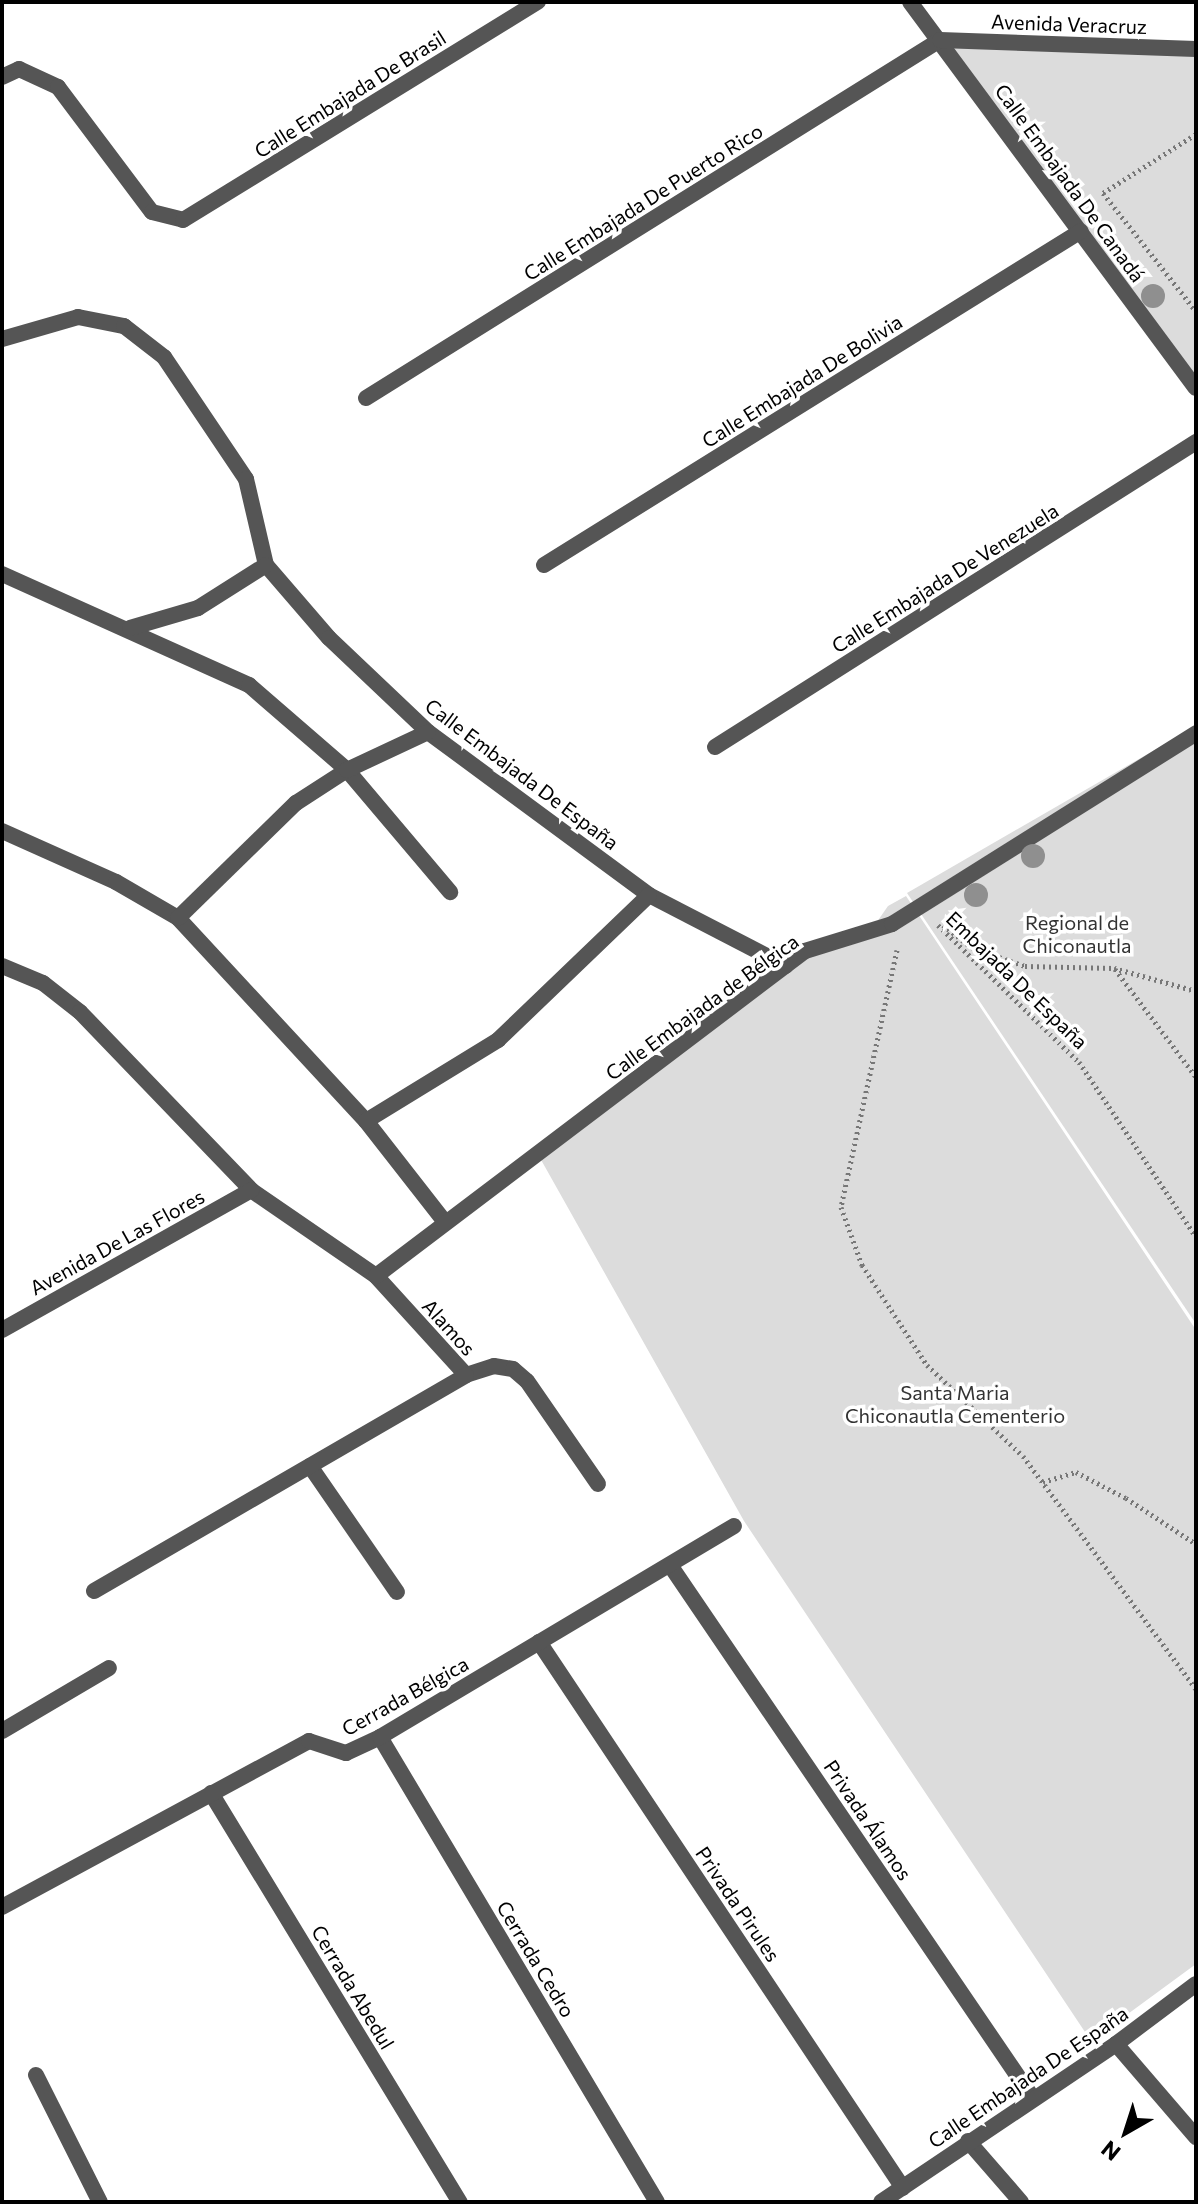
<!DOCTYPE html>
<html>
<head>
<meta charset="utf-8">
<style>
  body { margin:0 }
  #map { position:relative; width:1198px; height:2204px; overflow:hidden; background:#fff; font-family:Commissioner,sans-serif }
  div>[style] { position:absolute }
  .green>* { inset:0; background:#dcdcdc }
  .path>* { height:5px; margin-top:-2.5px; transform-origin:0; background:repeating-linear-gradient(90deg,#777 0 2px,transparent 0 6px) }
  .minor>* { height:16px; margin:-8px; padding:0 8px; transform-origin:8px; border-radius:8px; background:#555 }
  .tertiary>* { height:16px; margin:-8px; padding:0 8px; transform-origin:8px; border-radius:8px; background:#555 }
  .trees>* { width:24px; height:24px; margin:-12px; border-radius:50%; background:#8f8f8f }
  span { translate:-50% -50%; white-space:nowrap; text-align:center; line-height:1.15; -webkit-text-stroke:7px #fff; paint-order:stroke }
  .street-label { font-size:20px; color:#000 }
  .park-label { font-size:20px; color:#333 }
  .frame { position:absolute; inset:0; border:4px solid #000; pointer-events:none }
  .north { position:absolute; left:1086px; top:2092px; width:80px; height:80px; -webkit-text-stroke:6px #fff; paint-order:stroke; rotate:219deg; font-size:22px; font-weight:700; line-height:32px; text-align:center; color:#000 }
  .north::after { content:''; display:block; margin:auto; width:28px; height:36px; background:#000; clip-path:polygon(50% 0,100% 100%,50% 72%,0 100%) }
</style>
</head>
<body>
<div id="map">
  <div class="green">
    <i style="clip-path:polygon(942px 38px,1196px 48px,1196px 384px)"></i>
    <i style="clip-path:polygon(1196px 726px,1196px 1324px,907px 893px)"></i>
    <i style="clip-path:polygon(906px 896px,1196px 1330px,1196px 1964px,1091px 2041px,744px 1521px,540px 1158px,806px 953px,872px 929px,888px 906px)"></i>
  </div>
  <div class="path">
    <i style="left:1196px;top:134px;width:110px;rotate:147.6deg"></i>
    <i style="left:1103px;top:193px;width:150px;rotate:51.8deg"></i>
    <i style="left:938px;top:925px;width:197px;rotate:44.2deg"></i>
    <i style="left:1079px;top:1062px;width:211px;rotate:56.2deg"></i>
    <i style="left:943px;top:925px;width:36px;rotate:38deg"></i>
    <i style="left:971px;top:947px;width:57px;rotate:19.4deg"></i>
    <i style="left:1025px;top:966px;width:89px;rotate:1.3deg"></i>
    <i style="left:1114px;top:968px;width:85px;rotate:15.7deg"></i>
    <i style="left:897px;top:950px;width:263px;rotate:102.3deg"></i>
    <i style="left:841px;top:1207px;width:62px;rotate:70.1deg"></i>
    <i style="left:862px;top:1265px;width:119px;rotate:57deg"></i>
    <i style="left:927px;top:1365px;width:132px;rotate:43.5deg"></i>
    <i style="left:1023px;top:1456px;width:290px;rotate:53.4deg"></i>
    <i style="left:1115px;top:969px;width:135px;rotate:53.1deg"></i>
    <i style="left:1043px;top:1482px;width:34px;rotate:-17deg"></i>
    <i style="left:1076px;top:1472px;width:56px;rotate:27.5deg"></i>
    <i style="left:1126px;top:1498px;width:84px;rotate:33.3deg"></i>
  </div>
  <div class="minor">
    <i style="left:910px;top:2px;width:480px;rotate:53.5deg"></i>
    <i style="left:2px;top:77px;width:19px;rotate:-25deg"></i>
    <i style="left:19px;top:69px;width:43px;rotate:24.8deg"></i>
    <i style="left:58px;top:87px;width:156px;rotate:53.1deg"></i>
    <i style="left:152px;top:212px;width:32px;rotate:14deg"></i>
    <i style="left:183px;top:220px;width:417px;rotate:-31.6deg"></i>
    <i style="left:2px;top:339px;width:79px;rotate:-16.1deg"></i>
    <i style="left:78px;top:317px;width:47px;rotate:11.1deg"></i>
    <i style="left:124px;top:326px;width:51px;rotate:37.8deg"></i>
    <i style="left:164px;top:357px;width:147px;rotate:56.1deg"></i>
    <i style="left:246px;top:479px;width:88px;rotate:76.9deg"></i>
    <i style="left:266px;top:565px;width:96px;rotate:49.2deg"></i>
    <i style="left:329px;top:638px;width:137px;rotate:43.5deg"></i>
    <i style="left:428px;top:732px;width:275px;rotate:36.4deg"></i>
    <i style="left:649px;top:895px;width:154px;rotate:27.4deg"></i>
    <i style="left:366px;top:398px;width:676px;rotate:-31.95deg"></i>
    <i style="left:940px;top:40px;width:256px;rotate:2deg"></i>
    <i style="left:544px;top:565px;width:632px;rotate:-31.88deg"></i>
    <i style="left:2px;top:574px;width:271px;rotate:24.2deg"></i>
    <i style="left:249px;top:685px;width:130px;rotate:40.9deg"></i>
    <i style="left:347px;top:770px;width:160px;rotate:49.8deg"></i>
    <i style="left:130px;top:628px;width:71px;rotate:-16.4deg"></i>
    <i style="left:198px;top:608px;width:80px;rotate:-32.3deg"></i>
    <i style="left:715px;top:747px;width:570px;rotate:-32.38deg"></i>
    <i style="left:2px;top:831px;width:125px;rotate:24.1deg"></i>
    <i style="left:116px;top:882px;width:72px;rotate:30.1deg"></i>
    <i style="left:178px;top:918px;width:277px;rotate:47.2deg"></i>
    <i style="left:366px;top:1121px;width:128px;rotate:52deg"></i>
    <i style="left:178px;top:918px;width:165px;rotate:-44.3deg"></i>
    <i style="left:296px;top:803px;width:61px;rotate:-32.9deg"></i>
    <i style="left:347px;top:770px;width:89px;rotate:-25.1deg"></i>
    <i style="left:2px;top:966px;width:44px;rotate:22.5deg"></i>
    <i style="left:43px;top:983px;width:47px;rotate:38.1deg"></i>
    <i style="left:80px;top:1012px;width:247px;rotate:46.1deg"></i>
    <i style="left:251px;top:1190px;width:152px;rotate:34.5deg"></i>
    <i style="left:376px;top:1276px;width:134px;rotate:47.7deg"></i>
    <i style="left:466px;top:1375px;width:29px;rotate:-18deg"></i>
    <i style="left:494px;top:1366px;width:19px;rotate:9deg"></i>
    <i style="left:513px;top:1369px;width:18px;rotate:41deg"></i>
    <i style="left:527px;top:1381px;width:125px;rotate:55.4deg"></i>
    <i style="left:366px;top:1121px;width:155px;rotate:-31.5deg"></i>
    <i style="left:498px;top:1040px;width:209px;rotate:-43.8deg"></i>
    <i style="left:376px;top:1276px;width:538px;rotate:-37.15deg"></i>
    <i style="left:805px;top:951px;width:91px;rotate:-17.2deg"></i>
    <i style="left:892px;top:924px;width:359px;rotate:-32.1deg"></i>
    <i style="left:2px;top:1330px;width:286px;rotate:-29.3deg"></i>
    <i style="left:310px;top:1466px;width:153px;rotate:55.4deg"></i>
    <i style="left:670px;top:1565px;width:643px;rotate:55.77deg"></i>
    <i style="left:94px;top:1591px;width:430px;rotate:-30.1deg"></i>
    <i style="left:539px;top:1642px;width:656px;rotate:56.31deg"></i>
    <i style="left:2px;top:1731px;width:124px;rotate:-30.5deg"></i>
    <i style="left:380px;top:1737px;width:541px;rotate:59.22deg"></i>
    <i style="left:211px;top:1793px;width:479px;rotate:58.7deg"></i>
    <i style="left:2px;top:1907px;width:349px;rotate:-28.4deg"></i>
    <i style="left:309px;top:1741px;width:39px;rotate:18deg"></i>
    <i style="left:346px;top:1753px;width:38px;rotate:-25deg"></i>
    <i style="left:380px;top:1737px;width:412px;rotate:-30.8deg"></i>
    <i style="left:1116px;top:2044px;width:123px;rotate:49.3deg"></i>
    <i style="left:36px;top:2075px;width:142px;rotate:63.3deg"></i>
    <i style="left:968px;top:2141px;width:81px;rotate:49deg"></i>
  </div>
  <div class="tertiary">
    <i style="left:881px;top:2202px;width:283px;rotate:-33.9deg"></i>
    <i style="left:1116px;top:2044px;width:100px;rotate:-36.9deg"></i>
  </div>
  <div class="trees">
    <i style="left:1153px;top:296px"></i>
    <i style="left:1033px;top:856px"></i>
    <i style="left:976px;top:895px"></i>
  </div>
  <div class="street-label">
    <span style="left:1069px;top:24px;rotate:2deg">Avenida Veracruz</span>
    <span style="left:350px;top:94px;rotate:-32deg">Calle Embajada De Brasil</span>
    <span style="left:1070px;top:183px;rotate:54deg">Calle Embajada De Canadá</span>
    <span style="left:643px;top:202px;rotate:-32deg">Calle Embajada De Puerto Rico</span>
    <span style="left:802px;top:381px;rotate:-32deg">Calle Embajada De Bolivia</span>
    <span style="left:945px;top:578px;rotate:-32deg">Calle Embajada De Venezuela</span>
    <span style="left:522px;top:774px;rotate:37deg">Calle Embajada De España</span>
    <span style="left:1017px;top:980px;rotate:44deg">Embajada De España</span>
    <span style="left:702px;top:1007px;rotate:-36deg">Calle Embajada de Bélgica</span>
    <span style="left:117px;top:1242px;rotate:-29deg">Avenida De Las Flores</span>
    <span style="left:449px;top:1327px;rotate:48deg">Alamos</span>
    <span style="left:405px;top:1696px;rotate:-29deg">Cerrada Bélgica</span>
    <span style="left:868px;top:1820px;rotate:56deg">Privada Álamos</span>
    <span style="left:738px;top:1904px;rotate:56deg">Privada Pirules</span>
    <span style="left:536px;top:1959px;rotate:59deg">Cerrada Cedro</span>
    <span style="left:353px;top:1987px;rotate:59deg">Cerrada Abedul</span>
    <span style="left:1028px;top:2077px;rotate:-34deg">Calle Embajada De España</span>
  </div>
  <div class="park-label">
    <span style="left:1077px;top:934px">Regional de<br>Chiconautla</span>
    <span style="left:955px;top:1404px">Santa Maria<br>Chiconautla Cementerio</span>
  </div>
  <div class="frame"></div>
  <div class="north">N</div>
</div>
</body>
</html>
